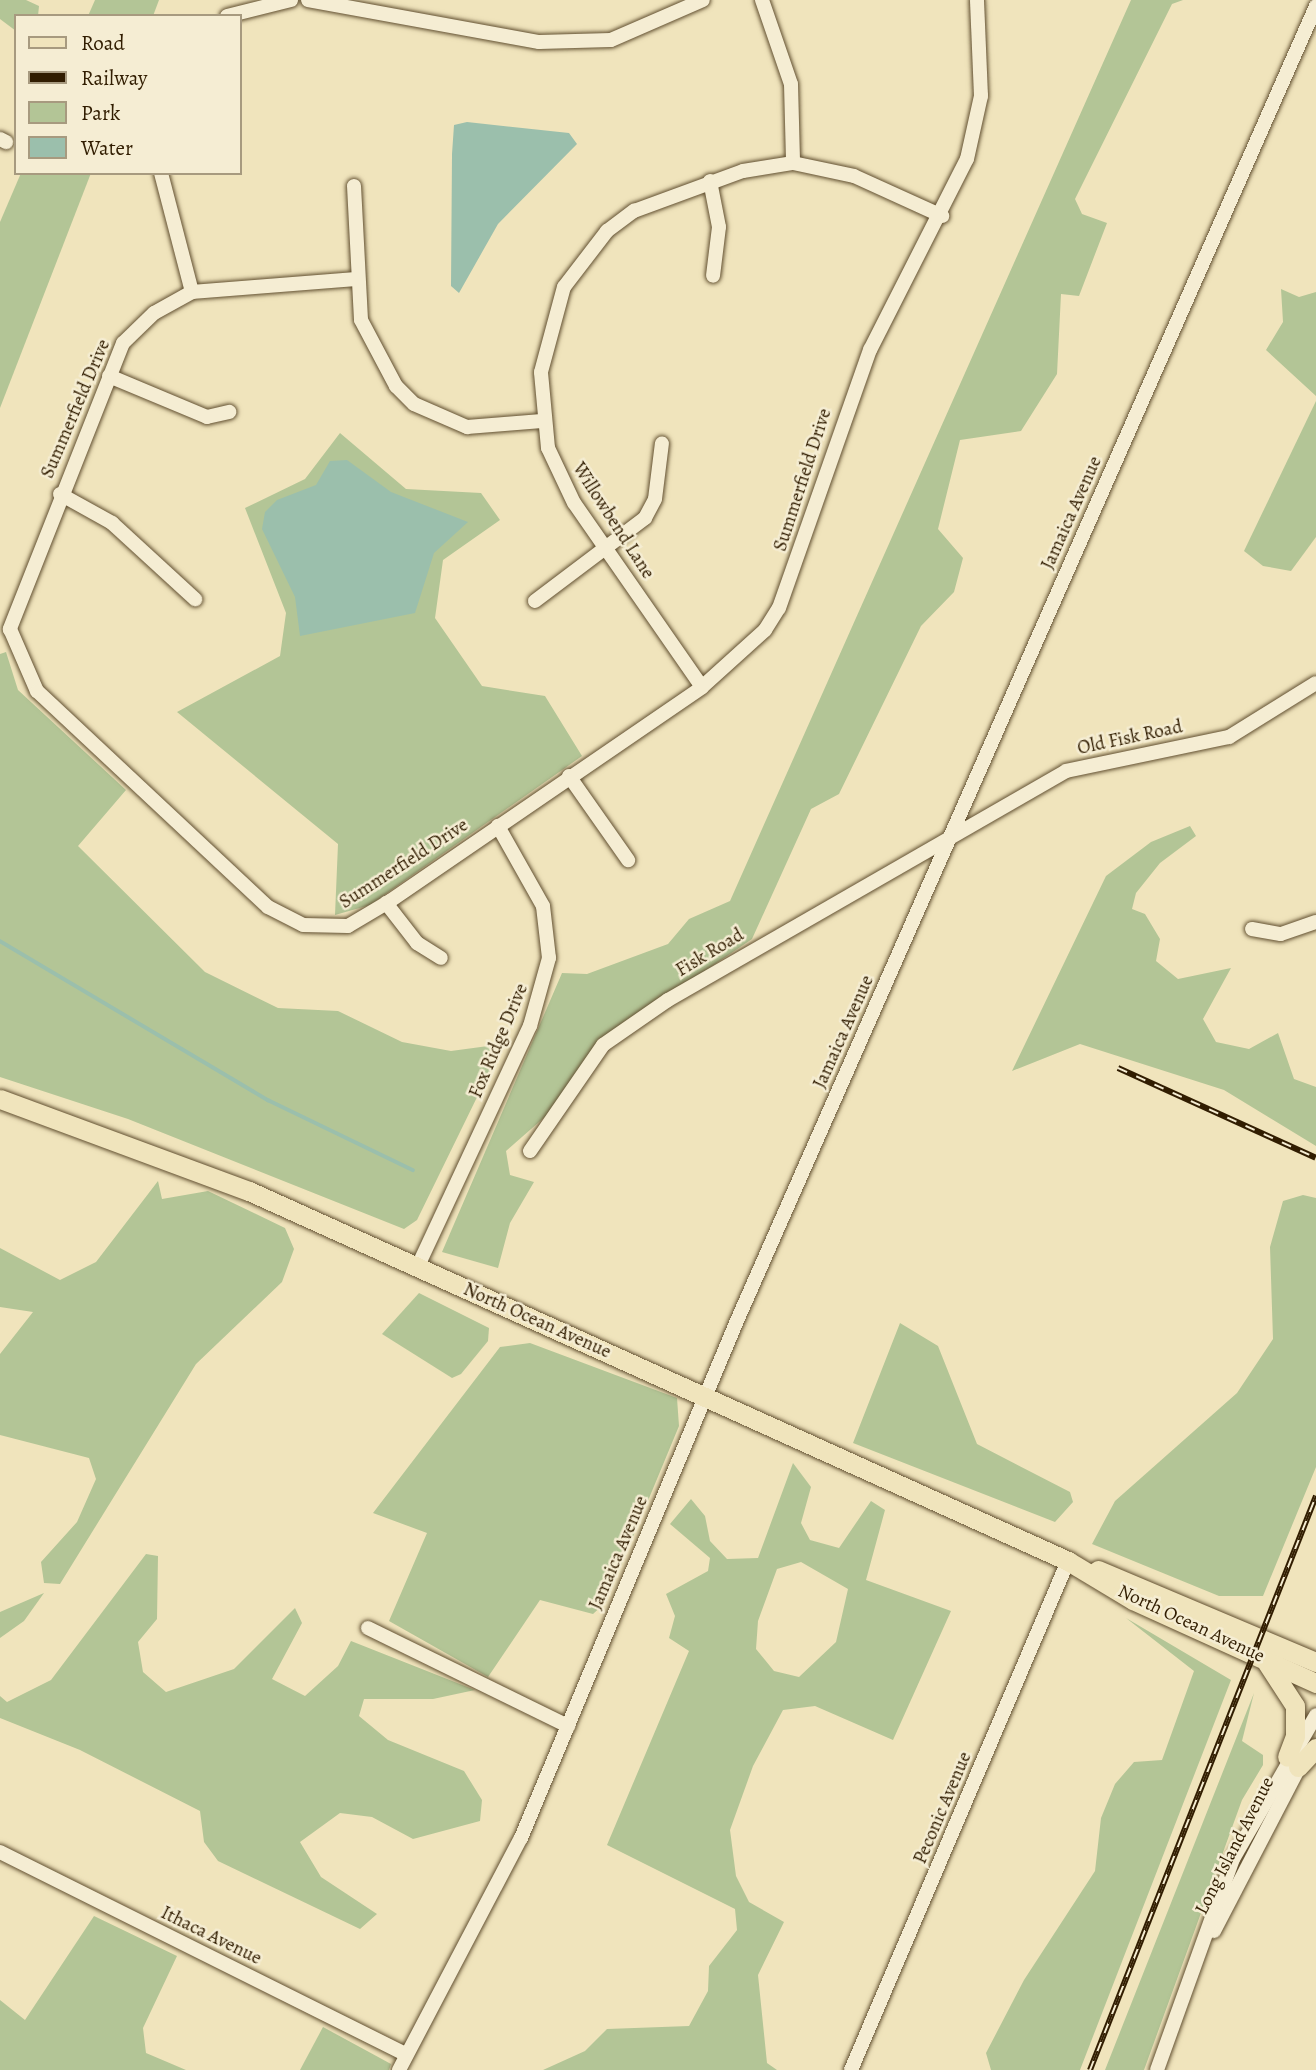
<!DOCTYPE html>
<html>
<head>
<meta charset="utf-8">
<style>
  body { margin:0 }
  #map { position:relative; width:1316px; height:2070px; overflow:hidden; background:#f0e4bc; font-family:Alegreya,serif }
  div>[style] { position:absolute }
  .green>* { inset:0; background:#b3c596 }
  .water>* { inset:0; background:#9bbfac }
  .stream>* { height:3.5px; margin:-1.75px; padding:0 1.75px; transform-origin:1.75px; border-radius:1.75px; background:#9bbfac }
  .roads { filter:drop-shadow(0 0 2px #614f30) drop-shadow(0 0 2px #614f30) }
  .minor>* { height:14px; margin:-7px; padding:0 7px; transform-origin:7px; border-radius:7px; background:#f5edd3 }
  .major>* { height:19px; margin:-9.5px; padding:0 9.5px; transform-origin:9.5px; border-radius:9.5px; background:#f0e4bc }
  .rail>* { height:6px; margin-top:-3px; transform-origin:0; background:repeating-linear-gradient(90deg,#f5edd3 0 10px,#311d01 0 20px); box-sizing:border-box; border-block:2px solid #311d01 }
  span { translate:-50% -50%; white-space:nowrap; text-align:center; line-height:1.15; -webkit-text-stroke:5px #f5edd3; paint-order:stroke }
  .street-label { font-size:19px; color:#311d01 }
  .legend { position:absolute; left:14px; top:14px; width:228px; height:161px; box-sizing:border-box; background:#f5edd3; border:2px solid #a79a7f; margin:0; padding:9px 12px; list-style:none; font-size:21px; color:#311d01 }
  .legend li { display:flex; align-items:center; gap:14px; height:35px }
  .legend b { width:35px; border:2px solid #a79a7f }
</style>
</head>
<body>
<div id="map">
  <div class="green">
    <i style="clip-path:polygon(0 0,26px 0,39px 6px,38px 16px,16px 16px,16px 31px,0 19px)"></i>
    <i style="clip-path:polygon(95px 0,159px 0,153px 16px,88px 16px)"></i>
    <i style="clip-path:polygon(1131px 0,1183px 0,1172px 4px,1075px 199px,1082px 214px,1107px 223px,1079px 296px,1061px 294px,1057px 374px,1021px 431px,960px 440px,938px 529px,963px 558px,954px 592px,921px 626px,839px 794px,811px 809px,752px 939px,600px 1042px,555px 1108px,506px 1151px,510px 1175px,534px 1182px,510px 1223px,498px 1268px,442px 1252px,562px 973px,587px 974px,668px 944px,689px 919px,730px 901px)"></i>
    <i style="clip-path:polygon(21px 173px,91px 173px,0 408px,0 222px)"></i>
    <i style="clip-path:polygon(1281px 289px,1299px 297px,1316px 292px,1316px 396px,1266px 350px,1283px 322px)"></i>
    <i style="clip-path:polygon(1316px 401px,1316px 537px,1291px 571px,1263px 566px,1244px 551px)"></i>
    <i style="clip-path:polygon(340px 433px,406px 489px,481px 493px,500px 520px,443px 560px,435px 618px,482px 686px,545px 696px,582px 756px,370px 905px,335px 915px,338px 844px,177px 712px,280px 656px,286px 613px,245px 508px,305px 479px)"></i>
    <i style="clip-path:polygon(6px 652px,18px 690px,126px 790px,78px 846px,205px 972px,278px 1008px,338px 1011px,402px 1042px,451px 1051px,503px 1044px,417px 1220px,404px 1229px,128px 1119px,0 1077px,0 654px)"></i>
    <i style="clip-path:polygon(1190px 826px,1196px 836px,1160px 863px,1136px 893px,1132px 909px,1145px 914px,1160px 939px,1156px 961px,1178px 979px,1231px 968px,1203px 1019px,1216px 1042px,1249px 1049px,1278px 1033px,1294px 1079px,1316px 1087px,1316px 1146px,1224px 1090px,1080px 1044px,1012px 1071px,1106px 876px,1151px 842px)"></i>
    <i style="clip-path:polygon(158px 1181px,162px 1199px,208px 1191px,285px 1228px,294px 1249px,282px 1282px,196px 1364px,60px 1584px,44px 1583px,41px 1562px,77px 1522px,96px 1479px,89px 1458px,0 1435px,0 1354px,33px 1312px,0 1307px,0 1248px,60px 1280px,96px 1262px)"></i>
    <i style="clip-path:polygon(1303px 1195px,1316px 1198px,1316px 1467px,1263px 1596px,1219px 1596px,1092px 1544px,1115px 1501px,1237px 1393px,1273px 1339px,1270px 1247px,1283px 1201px)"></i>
    <i style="clip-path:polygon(419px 1293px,489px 1328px,488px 1341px,461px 1374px,452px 1378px,382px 1334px)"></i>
    <i style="clip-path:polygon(900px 1323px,938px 1346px,977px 1444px,1070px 1492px,1073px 1502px,1055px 1522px,853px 1443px)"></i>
    <i style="clip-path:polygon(530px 1343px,677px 1398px,679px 1426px,606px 1602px,593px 1614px,540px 1600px,488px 1677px,389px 1621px,427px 1533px,373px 1513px,500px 1347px)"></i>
    <i style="clip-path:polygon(evenodd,793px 1463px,811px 1487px,801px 1523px,810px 1540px,839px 1548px,871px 1501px,885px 1510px,866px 1580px,951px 1611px,893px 1740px,815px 1706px,783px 1710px,753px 1766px,730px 1830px,736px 1876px,749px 1902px,784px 1922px,758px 1975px,767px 2063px,777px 2070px,543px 2070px,585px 2051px,607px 2029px,689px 2026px,708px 1991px,709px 1966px,737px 1930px,735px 1909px,607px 1845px,689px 1651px,669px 1638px,675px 1616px,666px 1594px,708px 1571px,710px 1558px,670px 1524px,691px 1499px,705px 1516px,710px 1541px,727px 1559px,758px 1558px,793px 1463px,801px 1562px,848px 1589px,836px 1642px,799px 1677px,774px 1671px,756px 1649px,758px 1621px,777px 1569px,801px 1562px)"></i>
    <i style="clip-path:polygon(146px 1554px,158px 1556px,157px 1619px,138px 1642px,143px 1672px,166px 1692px,234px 1669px,295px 1608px,302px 1623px,272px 1679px,305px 1696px,338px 1666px,351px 1641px,475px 1690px,433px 1699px,364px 1699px,359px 1716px,388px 1740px,464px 1771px,482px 1800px,480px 1821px,413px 1839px,372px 1817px,340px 1813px,300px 1842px,321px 1877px,377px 1914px,360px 1929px,218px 1861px,204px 1842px,200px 1811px,80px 1750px,0 1718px,0 1696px,7px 1702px,51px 1680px)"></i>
    <i style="clip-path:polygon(44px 1593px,24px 1621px,0 1638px,0 1612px)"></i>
    <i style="clip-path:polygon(1126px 1618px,1231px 1680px,1080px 2070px,991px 2070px,986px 2053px,1024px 1980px,1095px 1871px,1101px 1818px,1115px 1784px,1134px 1762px,1162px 1760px,1194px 1671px)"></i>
    <i style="clip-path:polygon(1254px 1693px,1242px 1741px,1263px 1755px,1263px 1765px,1242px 1800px,1144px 2070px,1105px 2070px)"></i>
    <i style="clip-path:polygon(94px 1916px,177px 1956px,143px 2028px,146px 2053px,186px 2070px,0 2070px,0 2000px,25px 2020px)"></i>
    <i style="clip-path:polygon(323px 2027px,391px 2064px,389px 2070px,300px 2070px)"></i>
  </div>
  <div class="water">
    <i style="clip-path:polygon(467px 122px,569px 133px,577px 144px,498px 224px,459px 293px,451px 286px,452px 154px,454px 125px)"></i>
    <i style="clip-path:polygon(347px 460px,391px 492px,468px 522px,434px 553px,415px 613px,300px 636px,295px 597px,262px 529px,265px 512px,277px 500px,316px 485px,330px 461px)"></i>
  </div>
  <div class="stream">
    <i style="left:0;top:941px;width:312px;rotate:30.7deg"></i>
    <i style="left:268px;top:1100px;width:161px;rotate:25.8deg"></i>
  </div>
  <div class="roads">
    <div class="minor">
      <i style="left:308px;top:0;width:235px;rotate:10.3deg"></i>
      <i style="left:539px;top:42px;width:72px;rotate:-1.6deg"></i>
      <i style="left:611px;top:40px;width:100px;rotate:-23.5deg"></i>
      <i style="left:762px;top:0;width:89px;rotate:71deg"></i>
      <i style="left:791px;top:84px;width:79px;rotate:88.5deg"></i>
      <i style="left:227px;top:16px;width:66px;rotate:-14deg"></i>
      <i style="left:0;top:139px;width:7px;rotate:27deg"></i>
      <i style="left:161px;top:173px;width:123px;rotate:75.4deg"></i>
      <i style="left:710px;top:181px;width:47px;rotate:78.9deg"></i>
      <i style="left:719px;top:227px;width:49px;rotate:97deg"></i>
      <i style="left:354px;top:186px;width:134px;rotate:87deg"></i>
      <i style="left:361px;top:320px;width:75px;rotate:62.1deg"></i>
      <i style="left:396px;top:386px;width:25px;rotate:45deg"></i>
      <i style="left:414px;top:404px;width:58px;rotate:23.5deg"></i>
      <i style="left:467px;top:427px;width:75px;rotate:-4.6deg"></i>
      <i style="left:356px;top:279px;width:165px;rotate:175.5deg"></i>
      <i style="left:192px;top:292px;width:43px;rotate:151.1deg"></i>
      <i style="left:154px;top:313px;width:43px;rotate:135.9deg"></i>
      <i style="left:123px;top:343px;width:308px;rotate:111.6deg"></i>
      <i style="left:10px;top:629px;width:68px;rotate:66.5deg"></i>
      <i style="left:37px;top:691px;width:316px;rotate:43.1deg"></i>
      <i style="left:268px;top:907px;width:39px;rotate:27deg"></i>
      <i style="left:303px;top:925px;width:45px;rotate:1.3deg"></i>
      <i style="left:348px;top:926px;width:49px;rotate:-30.8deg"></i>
      <i style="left:390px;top:901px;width:378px;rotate:-34.4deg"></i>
      <i style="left:702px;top:687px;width:85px;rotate:-42.1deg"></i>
      <i style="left:765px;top:630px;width:26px;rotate:-58deg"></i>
      <i style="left:779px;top:608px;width:274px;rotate:-70.6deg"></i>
      <i style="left:870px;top:350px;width:214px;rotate:-63.1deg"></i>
      <i style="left:967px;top:159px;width:65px;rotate:-77.5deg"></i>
      <i style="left:981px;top:96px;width:96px;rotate:-92.4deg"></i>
      <i style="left:109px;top:376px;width:106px;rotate:22.7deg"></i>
      <i style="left:207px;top:417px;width:23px;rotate:-13deg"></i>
      <i style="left:60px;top:494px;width:60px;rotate:29.1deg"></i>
      <i style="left:112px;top:523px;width:113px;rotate:42.5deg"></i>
      <i style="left:535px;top:601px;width:138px;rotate:-37deg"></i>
      <i style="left:645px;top:518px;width:21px;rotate:-62deg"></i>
      <i style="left:655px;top:499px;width:56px;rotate:-82.9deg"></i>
      <i style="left:702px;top:687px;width:224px;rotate:-124.8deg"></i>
      <i style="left:574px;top:503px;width:61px;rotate:-115.3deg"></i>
      <i style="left:548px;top:448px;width:76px;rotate:-95.3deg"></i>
      <i style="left:541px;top:372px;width:88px;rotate:-74.9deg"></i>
      <i style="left:564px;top:287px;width:71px;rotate:-52.5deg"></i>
      <i style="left:607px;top:231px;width:34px;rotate:-37deg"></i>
      <i style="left:634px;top:211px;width:116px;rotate:-20.2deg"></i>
      <i style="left:743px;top:171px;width:51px;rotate:-9.1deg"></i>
      <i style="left:793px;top:163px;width:62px;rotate:12deg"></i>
      <i style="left:854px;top:176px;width:97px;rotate:24.4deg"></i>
      <i style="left:569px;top:776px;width:103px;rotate:54.9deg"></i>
      <i style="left:386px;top:903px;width:51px;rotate:52.2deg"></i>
      <i style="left:417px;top:943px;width:28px;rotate:32deg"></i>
      <i style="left:1252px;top:929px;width:29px;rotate:10deg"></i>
      <i style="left:1281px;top:934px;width:37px;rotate:-19deg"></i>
      <i style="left:530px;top:1151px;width:129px;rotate:-55.4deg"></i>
      <i style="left:603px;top:1045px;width:79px;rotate:-34.7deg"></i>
      <i style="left:668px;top:1000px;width:459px;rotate:-29.9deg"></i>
      <i style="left:1066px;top:771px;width:167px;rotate:-11.8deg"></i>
      <i style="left:1229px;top:737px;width:102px;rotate:-31.8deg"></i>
      <i style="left:417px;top:1268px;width:267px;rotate:-65deg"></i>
      <i style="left:530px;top:1026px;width:71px;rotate:-74.4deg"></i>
      <i style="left:549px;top:958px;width:52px;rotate:-96.6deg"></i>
      <i style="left:543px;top:906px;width:92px;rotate:-119.4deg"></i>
      <i style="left:368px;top:1628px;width:223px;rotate:26.1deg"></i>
      <i style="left:0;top:1852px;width:453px;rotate:26.5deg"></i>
      <i style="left:1214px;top:1931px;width:193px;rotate:-62.5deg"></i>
      <i style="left:399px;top:2070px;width:262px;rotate:-62.3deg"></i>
      <i style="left:521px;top:1838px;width:558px;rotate:-67.34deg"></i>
      <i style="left:736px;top:1323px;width:1439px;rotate:-66.23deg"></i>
      <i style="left:851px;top:2070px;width:553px;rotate:-66.91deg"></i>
      <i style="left:1157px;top:2070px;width:224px;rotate:-70.2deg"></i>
      <i style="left:1233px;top:1859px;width:166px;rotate:-60deg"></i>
    </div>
    <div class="major">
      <i style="left:0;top:1099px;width:265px;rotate:20.3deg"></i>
      <i style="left:249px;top:1191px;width:899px;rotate:24.31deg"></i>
      <i style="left:1068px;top:1561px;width:76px;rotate:31deg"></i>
      <i style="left:1133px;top:1600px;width:201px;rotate:24.4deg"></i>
      <i style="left:1098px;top:1570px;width:237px;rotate:22.9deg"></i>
      <i style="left:1267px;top:1663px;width:51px;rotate:56.9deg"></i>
      <i style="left:1295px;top:1706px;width:30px;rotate:90deg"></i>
      <i style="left:1295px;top:1736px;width:22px;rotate:111deg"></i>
      <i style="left:1298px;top:1767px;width:26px;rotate:-47deg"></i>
    </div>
  </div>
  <div class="rail">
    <i style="left:1118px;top:1068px;width:217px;rotate:24.4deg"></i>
    <i style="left:1090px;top:2070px;width:617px;rotate:-68.51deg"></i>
  </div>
  <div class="street-label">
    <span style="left:76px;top:409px;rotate:-67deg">Summerfield Drive</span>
    <span style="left:803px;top:480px;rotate:-72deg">Summerfield Drive</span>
    <span style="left:1072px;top:513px;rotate:-66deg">Jamaica Avenue</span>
    <span style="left:613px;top:521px;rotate:57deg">Willowbend Lane</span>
    <span style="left:1130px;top:738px;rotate:-12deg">Old Fisk Road</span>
    <span style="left:404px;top:864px;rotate:-33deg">Summerfield Drive</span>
    <span style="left:710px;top:953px;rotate:-31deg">Fisk Road</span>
    <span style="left:844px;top:1032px;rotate:-66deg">Jamaica Avenue</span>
    <span style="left:499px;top:1041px;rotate:-67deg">Fox Ridge Drive</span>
    <span style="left:537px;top:1321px;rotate:24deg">North Ocean Avenue</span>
    <span style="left:619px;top:1553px;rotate:-67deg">Jamaica Avenue</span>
    <span style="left:1191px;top:1624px;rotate:25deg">North Ocean Avenue</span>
    <span style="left:943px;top:1808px;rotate:-67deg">Peconic Avenue</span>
    <span style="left:1235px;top:1846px;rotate:-63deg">Long Island Avenue</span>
    <span style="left:211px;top:1936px;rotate:26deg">Ithaca Avenue</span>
  </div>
  <ul class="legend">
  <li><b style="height:9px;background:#f0e4bc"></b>Road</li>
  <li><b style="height:9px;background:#311d01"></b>Railway</li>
  <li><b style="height:19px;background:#b3c596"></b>Park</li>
  <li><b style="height:19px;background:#9bbfac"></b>Water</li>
  </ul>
</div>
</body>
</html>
